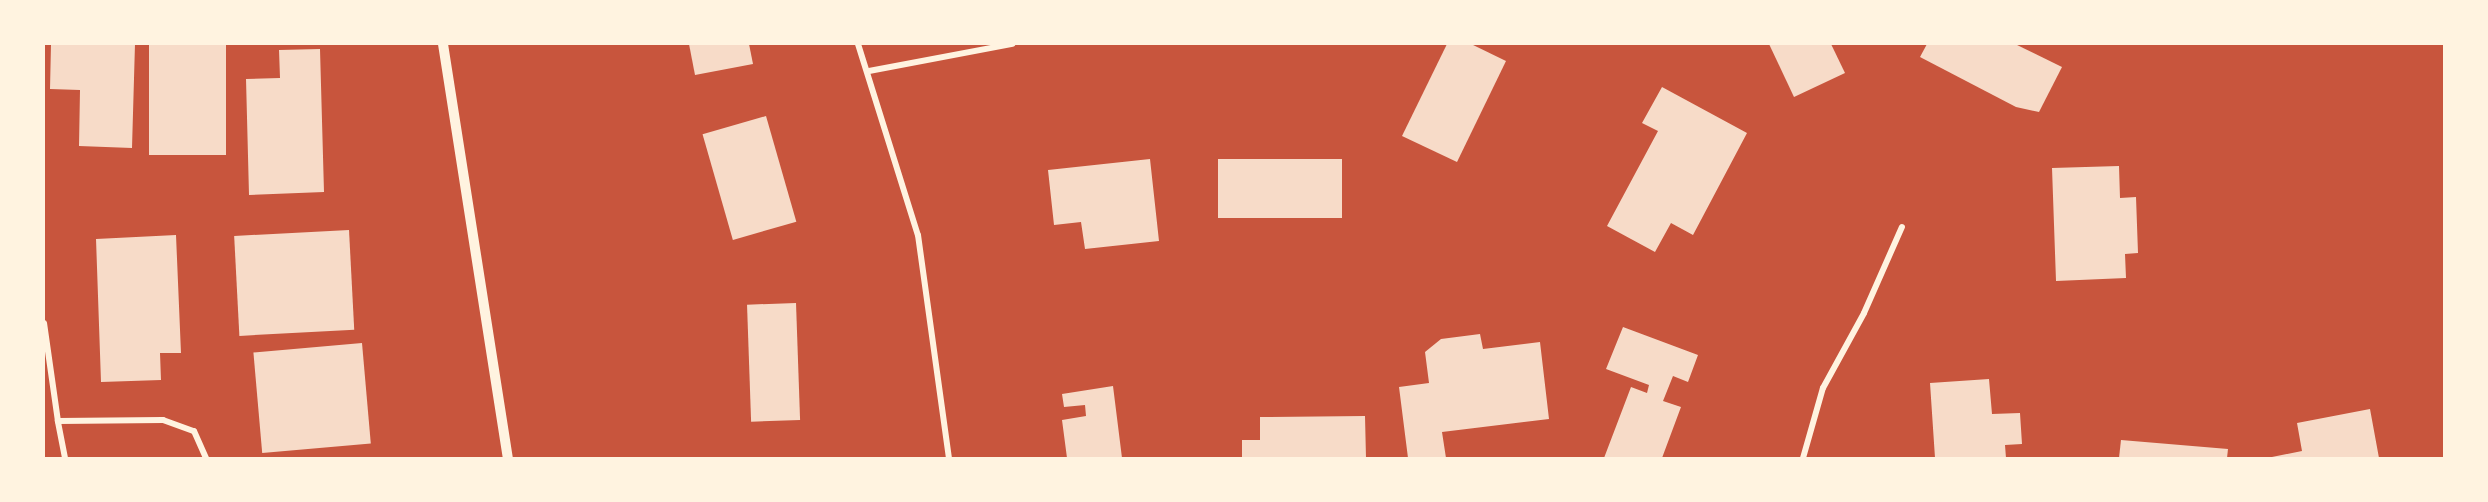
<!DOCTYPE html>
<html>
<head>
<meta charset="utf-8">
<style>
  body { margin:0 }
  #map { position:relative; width:2488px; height:502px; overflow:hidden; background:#c8553d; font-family:Lato,sans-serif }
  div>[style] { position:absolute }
  .building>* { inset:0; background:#f7dbc8; transform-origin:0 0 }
  .minor>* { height:6px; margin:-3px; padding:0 3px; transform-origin:3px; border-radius:3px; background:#fff3e0 }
  .tertiary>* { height:10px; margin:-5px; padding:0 5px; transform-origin:5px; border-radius:5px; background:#fff3e0 }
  span { translate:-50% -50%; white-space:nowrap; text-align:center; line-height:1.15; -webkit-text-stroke:6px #fff3e0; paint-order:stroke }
  .frame { position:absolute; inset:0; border:45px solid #fff3e0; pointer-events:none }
</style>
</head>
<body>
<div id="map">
  <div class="building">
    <i style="clip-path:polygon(51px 44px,135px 44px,132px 148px,79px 146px,80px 90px,50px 89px)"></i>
    <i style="left:149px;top:44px;width:77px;height:111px"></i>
    <i style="clip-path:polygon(689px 44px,749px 44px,753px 64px,695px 75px)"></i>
    <i style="clip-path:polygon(1447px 44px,1471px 44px,1506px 61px,1457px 162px,1402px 136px)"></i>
    <i style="clip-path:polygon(1769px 44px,1831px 44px,1845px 73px,1794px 97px)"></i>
    <i style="clip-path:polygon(1927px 44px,2015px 44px,2062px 67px,2039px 112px,2016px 107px,1920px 57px)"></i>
    <i style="clip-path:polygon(320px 49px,324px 192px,249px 195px,246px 79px,280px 78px,279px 50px)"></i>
    <i style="clip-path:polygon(1662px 87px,1747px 133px,1693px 235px,1671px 223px,1655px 252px,1607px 226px,1658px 131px,1642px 123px)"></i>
    <i style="left:766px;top:116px;width:110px;height:66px;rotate:74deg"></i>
    <i style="clip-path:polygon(1150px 159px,1159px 241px,1085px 249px,1081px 222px,1054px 225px,1048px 170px)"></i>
    <i style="left:1218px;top:159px;width:124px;height:59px"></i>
    <i style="clip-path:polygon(2119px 166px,2120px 198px,2136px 197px,2138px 253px,2125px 254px,2126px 278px,2056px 281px,2052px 168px)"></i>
    <i style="left:349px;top:230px;width:100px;height:115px;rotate:87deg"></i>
    <i style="clip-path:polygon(176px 235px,181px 353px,160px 353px,161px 380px,101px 382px,96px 239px)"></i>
    <i style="left:796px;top:303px;width:117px;height:49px;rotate:88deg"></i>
    <i style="clip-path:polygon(1623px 327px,1698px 355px,1688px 382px,1673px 376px,1663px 401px,1681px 407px,1662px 458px,1604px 458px,1631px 387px,1647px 393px,1649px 385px,1606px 369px)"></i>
    <i style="clip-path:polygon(1480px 334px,1483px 349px,1540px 342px,1549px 419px,1442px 432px,1446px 458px,1408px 458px,1399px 387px,1429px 383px,1425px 352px,1441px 339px)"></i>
    <i style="left:362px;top:343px;width:101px;height:109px;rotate:85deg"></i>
    <i style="clip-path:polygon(1989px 379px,1992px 414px,2020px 413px,2022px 444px,2005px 445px,2006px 458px,1935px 458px,1930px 383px)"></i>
    <i style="clip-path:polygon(1113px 386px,1122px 458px,1067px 458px,1062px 420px,1086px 416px,1085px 405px,1064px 407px,1062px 394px)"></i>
    <i style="clip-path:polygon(2370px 409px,2379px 458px,2267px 458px,2302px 451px,2297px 423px)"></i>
    <i style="clip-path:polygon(1365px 416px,1366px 458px,1242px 458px,1242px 440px,1260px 440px,1260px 417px)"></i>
    <i style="clip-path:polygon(2121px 440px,2228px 449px,2227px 458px,2119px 458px)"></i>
  </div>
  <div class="minor">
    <i style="left:858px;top:44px;width:200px;rotate:72.6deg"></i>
    <i style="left:918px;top:235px;width:225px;rotate:82.1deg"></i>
    <i style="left:869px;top:71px;width:146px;rotate:-10.7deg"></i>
    <i style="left:44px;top:323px;width:99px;rotate:81.9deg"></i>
    <i style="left:65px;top:458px;width:38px;rotate:-101deg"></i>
    <i style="left:58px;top:421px;width:105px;rotate:-0.5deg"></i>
    <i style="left:163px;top:420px;width:33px;rotate:20deg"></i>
    <i style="left:194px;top:431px;width:30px;rotate:66deg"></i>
    <i style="left:1803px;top:458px;width:73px;rotate:-74.1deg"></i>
    <i style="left:1823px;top:388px;width:85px;rotate:-61.3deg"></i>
    <i style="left:1864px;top:313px;width:94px;rotate:-66.2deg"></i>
  </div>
  <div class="tertiary">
    <i style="left:443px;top:44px;width:419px;rotate:81.1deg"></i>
  </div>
  <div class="frame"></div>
</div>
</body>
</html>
